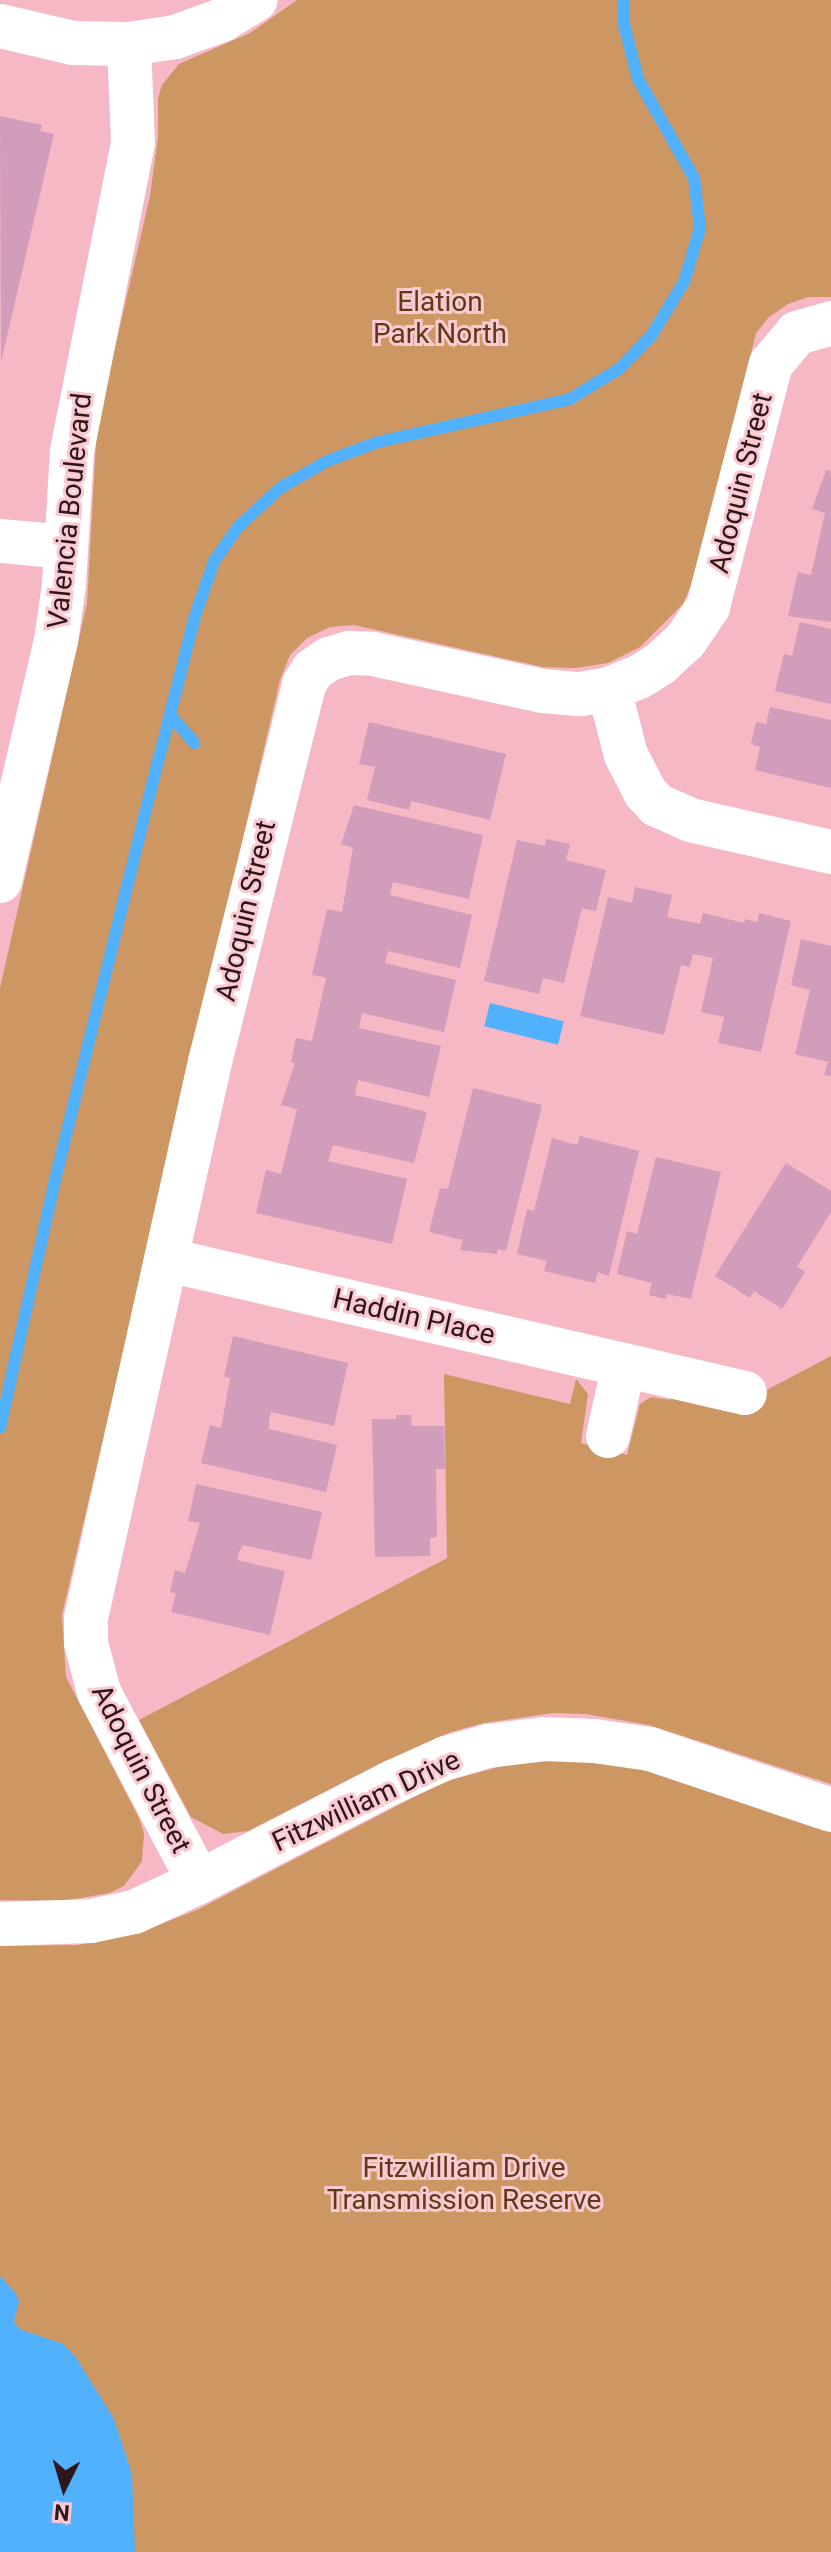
<!DOCTYPE html>
<html>
<head>
<meta charset="utf-8">
<style>
  body { margin:0 }
  #map { position:relative; width:831px; height:2552px; overflow:hidden; background:#f5b8c4; font-family:Roboto,sans-serif }
  div>[style] { position:absolute }
  .green>* { inset:0; background:#cc9763 }
  .water>* { inset:0; background:#52b1fd; transform-origin:0 0 }
  .stream>* { height:12px; margin:-6px; padding:0 6px; transform-origin:6px; border-radius:6px; background:#52b1fd }
  .building>* { inset:0; background:#d29dba }
  .minor>* { height:44px; margin:-22px; padding:0 22px; transform-origin:22px; border-radius:22px; background:#fff }
  span { translate:-50% -50%; white-space:nowrap; text-align:center; line-height:1.15; -webkit-text-stroke:6px #fbc9d2; paint-order:stroke }
  .park-label { font-size:28px; color:#5c3b17 }
  .street-label { font-size:28px; color:#2d171c }
  .north { position:absolute; left:24px; top:2448px; width:80px; height:80px; -webkit-text-stroke:6px #fbc9d2; paint-order:stroke; rotate:185deg; font-size:22px; font-weight:700; line-height:32px; text-align:center; color:#2d171c }
  .north::after { content:''; display:block; margin:auto; width:28px; height:36px; background:#2d171c; clip-path:polygon(50% 0,100% 100%,50% 72%,0 100%) }
</style>
</head>
<body>
<div id="map">
  <div class="green">
    <i style="clip-path:polygon(297px 0,831px 0,831px 297px,808px 297px,788px 304px,769px 317px,756px 333px,696px 574px,683px 604px,640px 647px,608px 663px,576px 668px,543px 667px,354px 625px,330px 627px,307px 638px,290px 655px,280px 680px,62px 1615px,66px 1677px,139px 1818px,144px 1833px,142px 1861px,124px 1886px,109px 1893px,64px 1901px,0 1900px,0 988px,87px 603px,97px 426px,150px 196px,158px 137px,158px 98px,162px 85px,179px 64px,250px 33px)"></i>
    <i style="clip-path:polygon(831px 1356px,831px 1784px,649px 1725px,586px 1714px,552px 1713px,484px 1723px,451px 1732px,383px 1762px,248px 1831px,223px 1834px,191px 1817px,139px 1720px,447px 1558px,444px 1374px,570px 1404px,576px 1379px,588px 1394px,581px 1443px,627px 1455px,640px 1404px,651px 1397px,670px 1400px,674px 1384px,746px 1401px)"></i>
    <i style="clip-path:polygon(570px 1759px,635px 1767px,831px 1831px,831px 2552px,0 2552px,0 1946px,78px 1945px,138px 1933px,197px 1910px,443px 1782px,506px 1765px)"></i>
  </div>
  <div class="water">
    <i style="left:490px;top:1003px;width:76px;height:24px;rotate:14deg"></i>
    <i style="clip-path:polygon(0 2276px,15px 2292px,19px 2301px,14px 2321px,19px 2329px,63px 2344px,75px 2356px,114px 2419px,132px 2474px,135px 2552px,0 2552px)"></i>
  </div>
  <div class="stream">
    <i style="left:170px;top:715px;width:37px;rotate:49deg"></i>
    <i style="left:0;top:1428px;width:250px;rotate:-77.5deg"></i>
    <i style="left:54px;top:1184px;width:439px;rotate:-76.2deg"></i>
    <i style="left:159px;top:758px;width:146px;rotate:-75.8deg"></i>
    <i style="left:195px;top:616px;width:58px;rotate:-70.9deg"></i>
    <i style="left:214px;top:561px;width:42px;rotate:-54.8deg"></i>
    <i style="left:238px;top:527px;width:57px;rotate:-42.9deg"></i>
    <i style="left:280px;top:488px;width:54px;rotate:-29.9deg"></i>
    <i style="left:327px;top:461px;width:54px;rotate:-20.4deg"></i>
    <i style="left:378px;top:442px;width:197px;rotate:-12.6deg"></i>
    <i style="left:570px;top:399px;width:57px;rotate:-31.5deg"></i>
    <i style="left:619px;top:369px;width:46px;rotate:-45.9deg"></i>
    <i style="left:651px;top:336px;width:63px;rotate:-58.6deg"></i>
    <i style="left:684px;top:282px;width:56px;rotate:-73.5deg"></i>
    <i style="left:700px;top:228px;width:50px;rotate:-96.8deg"></i>
    <i style="left:694px;top:178px;width:114px;rotate:-119.5deg"></i>
    <i style="left:638px;top:79px;width:60px;rotate:-104.5deg"></i>
    <i style="left:623px;top:21px;width:21px;rotate:-87deg"></i>
  </div>
  <div class="building">
    <i style="clip-path:polygon(0 116px,42px 125px,40px 131px,54px 134px,1px 362px)"></i>
    <i style="clip-path:polygon(826px 470px,831px 471px,831px 622px,788px 616px,798px 572px,811px 575px,825px 513px,812px 509px)"></i>
    <i style="clip-path:polygon(800px 622px,831px 629px,831px 704px,775px 691px,784px 654px,792px 656px)"></i>
    <i style="clip-path:polygon(770px 707px,831px 720px,831px 788px,755px 770px,760px 747px,751px 744px,756px 722px,766px 724px)"></i>
    <i style="clip-path:polygon(369px 722px,506px 754px,490px 820px,411px 801px,409px 810px,367px 800px,375px 767px,359px 764px)"></i>
    <i style="clip-path:polygon(354px 805px,483px 835px,469px 899px,393px 882px,390px 895px,472px 915px,460px 968px,388px 951px,385px 963px,456px 980px,444px 1032px,362px 1013px,359px 1028px,441px 1046px,429px 1097px,358px 1080px,356px 1088px,355px 1095px,427px 1112px,414px 1163px,333px 1145px,328px 1161px,407px 1179px,392px 1244px,256px 1213px,266px 1170px,281px 1174px,297px 1109px,281px 1105px,295px 1063px,291px 1062px,296px 1038px,312px 1041px,326px 978px,312px 975px,327px 909px,342px 912px,353px 848px,341px 844px)"></i>
    <i style="clip-path:polygon(546px 839px,570px 844px,566px 860px,606px 870px,596px 911px,582px 908px,564px 983px,543px 978px,539px 994px,484px 981px,517px 840px,545px 846px)"></i>
    <i style="clip-path:polygon(635px 887px,672px 895px,667px 917px,700px 924px,703px 913px,744px 923px,745px 919px,757px 922px,759px 913px,791px 921px,761px 1052px,718px 1043px,724px 1017px,701px 1012px,713px 958px,693px 954px,690px 967px,681px 965px,664px 1035px,580px 1016px,608px 897px,632px 903px)"></i>
    <i style="clip-path:polygon(801px 939px,831px 946px,831px 1076px,824px 1075px,828px 1062px,795px 1054px,810px 990px,791px 985px)"></i>
    <i style="clip-path:polygon(473px 1088px,542px 1105px,506px 1251px,498px 1249px,497px 1254px,460px 1250px,463px 1240px,429px 1232px,440px 1188px,448px 1189px)"></i>
    <i style="clip-path:polygon(580px 1136px,639px 1151px,609px 1276px,598px 1272px,595px 1283px,544px 1271px,547px 1261px,517px 1254px,527px 1209px,534px 1211px,552px 1138px,577px 1145px)"></i>
    <i style="clip-path:polygon(656px 1157px,721px 1172px,691px 1299px,667px 1294px,666px 1299px,649px 1295px,652px 1283px,617px 1274px,627px 1231px,637px 1234px)"></i>
    <i style="clip-path:polygon(786px 1163px,831px 1191px,831px 1212px,797px 1267px,805px 1272px,782px 1309px,754px 1291px,750px 1298px,715px 1276px)"></i>
    <i style="clip-path:polygon(233px 1336px,348px 1363px,334px 1426px,271px 1412px,269px 1420px,269px 1429px,337px 1445px,326px 1492px,201px 1463px,210px 1425px,221px 1428px,230px 1378px,224px 1377px)"></i>
    <i style="clip-path:polygon(396px 1415px,411px 1415px,412px 1426px,444px 1426px,445px 1469px,436px 1469px,437px 1537px,430px 1538px,430px 1556px,375px 1557px,372px 1419px,396px 1419px)"></i>
    <i style="clip-path:polygon(196px 1484px,322px 1512px,311px 1560px,243px 1545px,239px 1552px,237px 1560px,285px 1571px,270px 1635px,171px 1612px,176px 1593px,170px 1592px,175px 1570px,185px 1573px,200px 1523px,188px 1521px)"></i>
  </div>
  <div class="minor">
    <i style="left:0;top:26px;width:75px;rotate:13.1deg"></i>
    <i style="left:73px;top:43px;width:56px;rotate:1deg"></i>
    <i style="left:129px;top:44px;width:47px;rotate:-8.7deg"></i>
    <i style="left:175px;top:37px;width:50px;rotate:-19.9deg"></i>
    <i style="left:222px;top:20px;width:39px;rotate:-31deg"></i>
    <i style="left:0;top:541px;width:66px;rotate:5.2deg"></i>
    <i style="left:609px;top:689px;width:68px;rotate:75.6deg"></i>
    <i style="left:626px;top:755px;width:42px;rotate:62.8deg"></i>
    <i style="left:645px;top:792px;width:18px;rotate:47deg"></i>
    <i style="left:657px;top:805px;width:36px;rotate:24deg"></i>
    <i style="left:690px;top:820px;width:145px;rotate:12.8deg"></i>
    <i style="left:0;top:881px;width:246px;rotate:-76.9deg"></i>
    <i style="left:56px;top:641px;width:57px;rotate:-81.9deg"></i>
    <i style="left:64px;top:585px;width:134px;rotate:-86.6deg"></i>
    <i style="left:72px;top:451px;width:314px;rotate:-78.8deg"></i>
    <i style="left:133px;top:143px;width:99px;rotate:-92.3deg"></i>
    <i style="left:168px;top:1260px;width:592px;rotate:12.98deg"></i>
    <i style="left:608px;top:1436px;width:73px;rotate:-77.3deg"></i>
    <i style="left:199px;top:1882px;width:215px;rotate:-117.8deg"></i>
    <i style="left:99px;top:1692px;width:51px;rotate:-104.9deg"></i>
    <i style="left:86px;top:1643px;width:25px;rotate:-90deg"></i>
    <i style="left:86px;top:1618px;width:570px;rotate:-77.43deg"></i>
    <i style="left:210px;top:1062px;width:390px;rotate:-76deg"></i>
    <i style="left:304px;top:684px;width:17px;rotate:-57deg"></i>
    <i style="left:313px;top:670px;width:19px;rotate:-35deg"></i>
    <i style="left:329px;top:659px;width:21px;rotate:-17deg"></i>
    <i style="left:349px;top:653px;width:24px;rotate:2deg"></i>
    <i style="left:373px;top:654px;width:174px;rotate:12.3deg"></i>
    <i style="left:543px;top:691px;width:38px;rotate:5deg"></i>
    <i style="left:581px;top:694px;width:28px;rotate:-10deg"></i>
    <i style="left:609px;top:689px;width:32px;rotate:-22deg"></i>
    <i style="left:639px;top:677px;width:26px;rotate:-32deg"></i>
    <i style="left:661px;top:663px;width:33px;rotate:-43deg"></i>
    <i style="left:685px;top:641px;width:41px;rotate:-55.9deg"></i>
    <i style="left:708px;top:607px;width:251px;rotate:-75.5deg"></i>
    <i style="left:771px;top:364px;width:40px;rotate:-50deg"></i>
    <i style="left:797px;top:333px;width:35px;rotate:-16deg"></i>
    <i style="left:0;top:1924px;width:91px;rotate:-1.9deg"></i>
    <i style="left:91px;top:1921px;width:44px;rotate:-11.8deg"></i>
    <i style="left:134px;top:1912px;width:72px;rotate:-24.8deg"></i>
    <i style="left:199px;top:1882px;width:218px;rotate:-27.3deg"></i>
    <i style="left:393px;top:1782px;width:58px;rotate:-24.4deg"></i>
    <i style="left:446px;top:1758px;width:44px;rotate:-15.9deg"></i>
    <i style="left:488px;top:1746px;width:56px;rotate:-7.1deg"></i>
    <i style="left:544px;top:1739px;width:50px;rotate:2.3deg"></i>
    <i style="left:594px;top:1741px;width:57px;rotate:8.1deg"></i>
    <i style="left:650px;top:1749px;width:191px;rotate:18.6deg"></i>
  </div>
  <div class="park-label">
    <span style="left:440px;top:318px">Elation<br>Park North</span>
    <span style="left:464px;top:2184px">Fitzwilliam Drive<br>Transmission Reserve</span>
  </div>
  <div class="street-label">
    <span style="left:741px;top:483px;rotate:-76deg">Adoquin Street</span>
    <span style="left:70px;top:511px;rotate:-84deg">Valencia Boulevard</span>
    <span style="left:246px;top:911px;rotate:-77deg">Adoquin Street</span>
    <span style="left:414px;top:1317px;rotate:13deg">Haddin Place</span>
    <span style="left:141px;top:1769px;rotate:63deg">Adoquin Street</span>
    <span style="left:366px;top:1801px;rotate:-25deg">Fitzwilliam Drive</span>
  </div>
  <div class="north">N</div>
</div>
</body>
</html>
